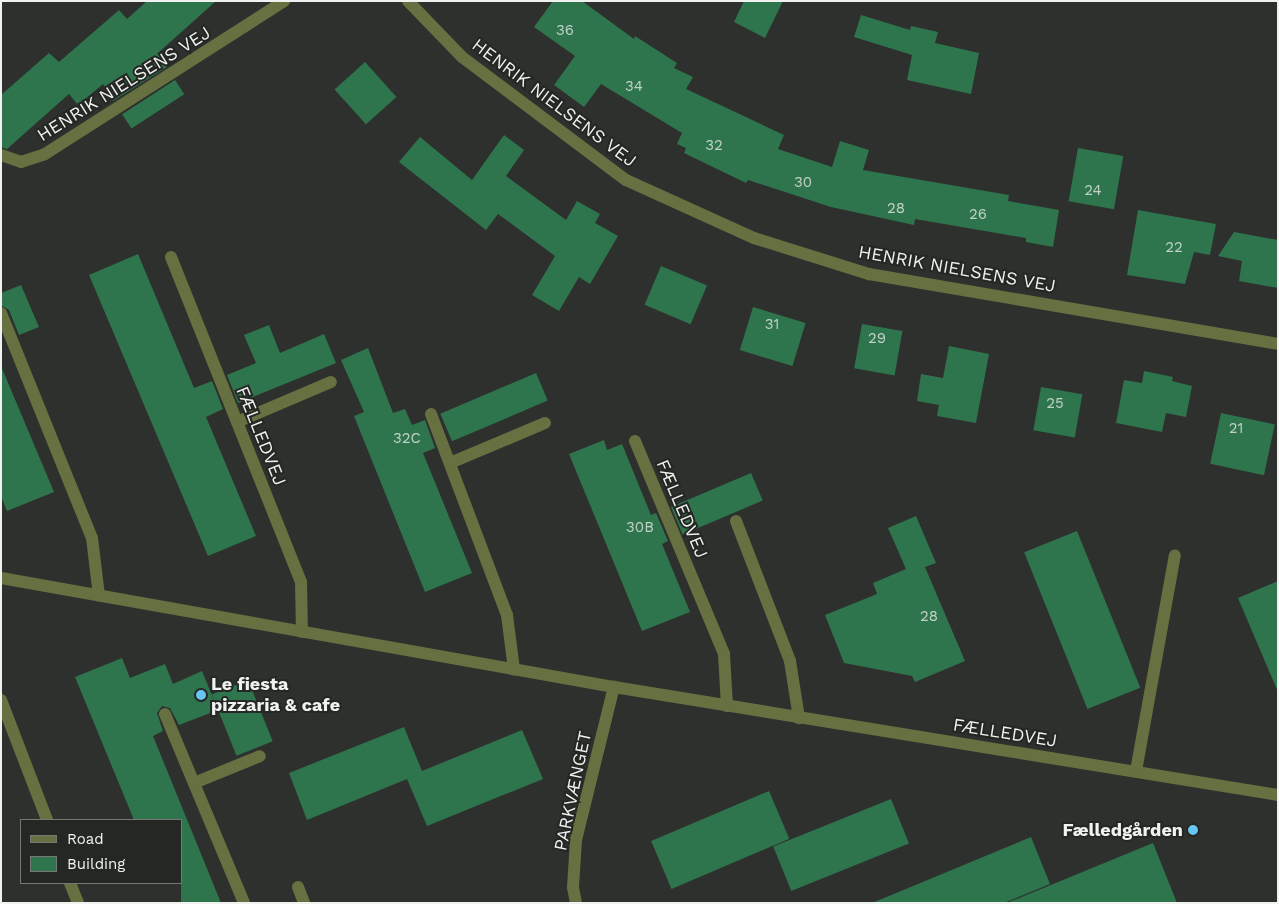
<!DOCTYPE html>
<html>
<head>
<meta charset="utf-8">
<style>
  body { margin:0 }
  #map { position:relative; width:1279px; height:904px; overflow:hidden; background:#2e302d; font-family:"Work Sans",sans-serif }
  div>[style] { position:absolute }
  .building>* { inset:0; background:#2e744d; transform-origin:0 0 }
  .minor>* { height:12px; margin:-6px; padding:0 6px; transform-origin:6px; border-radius:6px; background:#667040 }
  .dots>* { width:14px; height:14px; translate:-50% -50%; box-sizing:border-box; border:2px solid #242723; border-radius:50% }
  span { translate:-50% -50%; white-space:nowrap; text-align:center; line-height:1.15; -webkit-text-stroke:4px #242723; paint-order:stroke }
  .number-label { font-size:15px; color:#c0d2c7 }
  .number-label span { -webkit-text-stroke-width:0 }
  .street-label { font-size:18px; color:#f0f2f0 }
  .poi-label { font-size:18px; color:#f0f2f0; font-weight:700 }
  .left { translate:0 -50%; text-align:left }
  .right { translate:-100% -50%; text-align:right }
  .frame { position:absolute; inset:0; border:2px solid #f0f2f0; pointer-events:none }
  .legend { position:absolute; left:20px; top:819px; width:162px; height:65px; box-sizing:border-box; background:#242723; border:1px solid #767875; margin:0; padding:6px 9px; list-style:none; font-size:15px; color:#f0f2f0 }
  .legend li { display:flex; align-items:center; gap:10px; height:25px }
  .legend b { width:25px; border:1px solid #767875 }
</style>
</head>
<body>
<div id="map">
  <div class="building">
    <i style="clip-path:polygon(147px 1px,216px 1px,158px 53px,167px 67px,113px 101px,103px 84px,78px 105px,69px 94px,7px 149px,1px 147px,1px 95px,49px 53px,59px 62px,119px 10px,127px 19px)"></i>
    <i style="clip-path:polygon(553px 1px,582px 1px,634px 39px,635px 36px,677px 63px,674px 68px,693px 77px,686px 89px,784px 135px,778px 149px,832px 167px,840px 141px,869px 150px,863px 170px,1009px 195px,1008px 201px,1059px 210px,1053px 247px,1026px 242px,1026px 238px,915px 219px,914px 225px,831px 207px,748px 180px,746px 183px,684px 153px,686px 148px,677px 144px,682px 133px,601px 84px,584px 107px,554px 85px,575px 56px,534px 27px)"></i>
    <i style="clip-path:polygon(744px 1px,783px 1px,765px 38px,734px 22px)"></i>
    <i style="clip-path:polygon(861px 15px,910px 30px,911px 26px,938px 32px,935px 43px,979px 53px,971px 94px,907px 80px,912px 55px,854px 37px)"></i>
    <i style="left:365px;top:62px;width:47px;height:41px;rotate:48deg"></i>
    <i style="left:175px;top:80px;width:17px;height:63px;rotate:57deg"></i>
    <i style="clip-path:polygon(504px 135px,524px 150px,506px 176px,566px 220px,577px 201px,600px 214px,595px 223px,618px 236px,590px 284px,579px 277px,559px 311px,532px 295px,555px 256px,498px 214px,486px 230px,399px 162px,420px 137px,472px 180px)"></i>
    <i style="left:1078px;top:148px;width:46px;height:54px;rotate:10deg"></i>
    <i style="clip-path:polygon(1138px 210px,1216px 224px,1210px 255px,1194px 252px,1185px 284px,1127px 275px)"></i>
    <i style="clip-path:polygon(1234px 232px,1278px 240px,1278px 288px,1239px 281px,1242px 261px,1218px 256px)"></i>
    <i style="clip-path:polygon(138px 254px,194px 388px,212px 381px,223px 409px,206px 417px,256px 536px,208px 556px,89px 275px)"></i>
    <i style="left:661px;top:266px;width:50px;height:42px;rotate:23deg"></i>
    <i style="clip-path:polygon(21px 285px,39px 327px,19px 335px,9px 310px,1px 305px,1px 293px)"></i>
    <i style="left:753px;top:307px;width:55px;height:45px;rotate:17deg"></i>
    <i style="left:862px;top:324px;width:41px;height:45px;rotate:10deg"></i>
    <i style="clip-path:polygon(269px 325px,280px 353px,324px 334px,336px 363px,238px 403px,227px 375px,256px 363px,244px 335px)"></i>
    <i style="clip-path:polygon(949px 346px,989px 354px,976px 423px,937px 416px,939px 405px,917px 401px,921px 374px,943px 378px)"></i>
    <i style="clip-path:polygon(368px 348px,393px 413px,405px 409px,412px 425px,425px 420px,435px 448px,423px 453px,472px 573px,425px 592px,354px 416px,364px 412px,341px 360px)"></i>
    <i style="clip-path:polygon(1px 366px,54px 492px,7px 511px,1px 496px)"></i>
    <i style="clip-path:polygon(1144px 371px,1173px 377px,1172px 381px,1192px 386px,1186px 417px,1166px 413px,1162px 432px,1116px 423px,1124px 380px,1142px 383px)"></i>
    <i style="left:536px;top:373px;width:30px;height:104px;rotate:67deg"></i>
    <i style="left:1041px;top:387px;width:42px;height:44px;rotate:10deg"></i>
    <i style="left:1221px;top:413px;width:55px;height:52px;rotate:12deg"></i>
    <i style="clip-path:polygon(604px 440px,607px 450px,622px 444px,651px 515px,656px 513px,668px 541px,662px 544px,690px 612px,642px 631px,569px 454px)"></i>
    <i style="left:751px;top:473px;width:30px;height:87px;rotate:67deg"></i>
    <i style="clip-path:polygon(916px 516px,936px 563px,925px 567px,965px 661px,915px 682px,912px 676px,844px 663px,825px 615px,877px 594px,873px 583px,906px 569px,888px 528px)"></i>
    <i style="left:1077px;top:531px;width:169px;height:57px;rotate:68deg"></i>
    <i style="clip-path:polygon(1278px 581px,1278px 692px,1238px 598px)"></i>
    <i style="clip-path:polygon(122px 658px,130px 678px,165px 664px,173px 684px,202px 671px,218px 710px,179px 725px,170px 708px,162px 706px,157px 713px,163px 731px,153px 736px,221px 903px,181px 903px,181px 820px,134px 820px,75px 677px)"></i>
    <i style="left:248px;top:680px;width:66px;height:39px;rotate:68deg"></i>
    <i style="clip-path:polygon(404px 727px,422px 771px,522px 730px,543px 779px,427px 826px,407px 779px,307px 820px,289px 773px)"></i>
    <i style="left:769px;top:791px;width:52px;height:128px;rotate:67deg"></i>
    <i style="left:891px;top:799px;width:48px;height:127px;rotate:68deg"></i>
    <i style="clip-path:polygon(1031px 837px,1050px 884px,1004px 903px,872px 903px)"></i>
    <i style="clip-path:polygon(1153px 843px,1177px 903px,1009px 903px,1009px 902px)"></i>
  </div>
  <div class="minor">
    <i style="left:408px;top:1px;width:78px;rotate:46deg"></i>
    <i style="left:462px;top:57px;width:205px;rotate:36.9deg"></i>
    <i style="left:626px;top:180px;width:141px;rotate:24.4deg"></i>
    <i style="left:754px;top:238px;width:121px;rotate:17.4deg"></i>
    <i style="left:869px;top:274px;width:415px;rotate:9.7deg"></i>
    <i style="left:1px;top:155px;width:21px;rotate:19deg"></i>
    <i style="left:21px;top:162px;width:25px;rotate:-18deg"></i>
    <i style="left:45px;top:154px;width:284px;rotate:-32.6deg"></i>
    <i style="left:171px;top:257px;width:350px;rotate:68.2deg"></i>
    <i style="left:301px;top:582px;width:50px;rotate:88.9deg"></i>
    <i style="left:1px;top:313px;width:243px;rotate:68deg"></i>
    <i style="left:92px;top:538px;width:58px;rotate:83.1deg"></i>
    <i style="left:431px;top:414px;width:215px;rotate:69.3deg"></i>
    <i style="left:507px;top:615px;width:55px;rotate:82.7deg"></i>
    <i style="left:237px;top:422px;width:102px;rotate:-23.1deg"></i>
    <i style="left:635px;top:441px;width:231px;rotate:67.3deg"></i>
    <i style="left:724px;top:654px;width:52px;rotate:86.7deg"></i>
    <i style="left:450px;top:463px;width:103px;rotate:-22.8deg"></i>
    <i style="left:736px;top:521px;width:150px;rotate:68.9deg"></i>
    <i style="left:790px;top:661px;width:58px;rotate:81deg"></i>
    <i style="left:1px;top:578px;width:623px;rotate:10.08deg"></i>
    <i style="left:614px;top:687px;width:673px;rotate:9.24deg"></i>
    <i style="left:1px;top:700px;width:129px;rotate:69deg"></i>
    <i style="left:165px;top:714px;width:205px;rotate:67.3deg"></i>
    <i style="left:1136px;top:771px;width:219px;rotate:-79.8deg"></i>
    <i style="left:194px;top:783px;width:71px;rotate:-22.2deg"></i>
    <i style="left:70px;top:883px;width:22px;rotate:68deg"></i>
    <i style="left:298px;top:887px;width:17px;rotate:69deg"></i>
    <i style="left:576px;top:903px;width:16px;rotate:-101deg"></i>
    <i style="left:573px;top:887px;width:47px;rotate:-86.3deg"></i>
    <i style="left:576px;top:840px;width:158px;rotate:-76.1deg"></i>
  </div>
  <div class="dots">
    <i style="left:201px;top:695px;background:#68c4f0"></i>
    <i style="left:1193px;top:830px;background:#68c4f0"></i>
  </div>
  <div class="number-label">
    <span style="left:565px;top:31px">36</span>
    <span style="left:634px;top:87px">34</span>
    <span style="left:714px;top:146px">32</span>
    <span style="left:803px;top:183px">30</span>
    <span style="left:1093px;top:191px">24</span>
    <span style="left:896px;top:209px">28</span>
    <span style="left:978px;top:215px">26</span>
    <span style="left:1174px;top:248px">22</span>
    <span style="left:772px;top:325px">31</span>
    <span style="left:877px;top:339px">29</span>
    <span style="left:1055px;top:404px">25</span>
    <span style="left:1236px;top:429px">21</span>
    <span style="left:407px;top:439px">32C</span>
    <span style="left:640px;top:528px">30B</span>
    <span style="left:929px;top:617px">28</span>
  </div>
  <div class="street-label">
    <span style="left:124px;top:84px;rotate:-32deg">HENRIK NIELSENS VEJ</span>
    <span style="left:554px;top:103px;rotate:37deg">HENRIK NIELSENS VEJ</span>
    <span style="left:957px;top:269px;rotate:10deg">HENRIK NIELSENS VEJ</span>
    <span style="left:261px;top:436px;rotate:68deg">FÆLLEDVEJ</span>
    <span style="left:682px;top:509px;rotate:67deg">FÆLLEDVEJ</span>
    <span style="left:1005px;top:733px;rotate:9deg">FÆLLEDVEJ</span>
    <span style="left:573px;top:791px;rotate:-78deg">PARKVÆNGET</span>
  </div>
  <div class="poi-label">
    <span class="left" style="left:211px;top:695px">Le fiesta<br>pizzaria &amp; cafe</span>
    <span class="right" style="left:1183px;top:830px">Fælledgården</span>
  </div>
  <div class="frame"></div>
  <ul class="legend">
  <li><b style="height:6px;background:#667040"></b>Road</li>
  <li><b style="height:14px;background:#2e744d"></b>Building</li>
  </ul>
</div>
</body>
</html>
